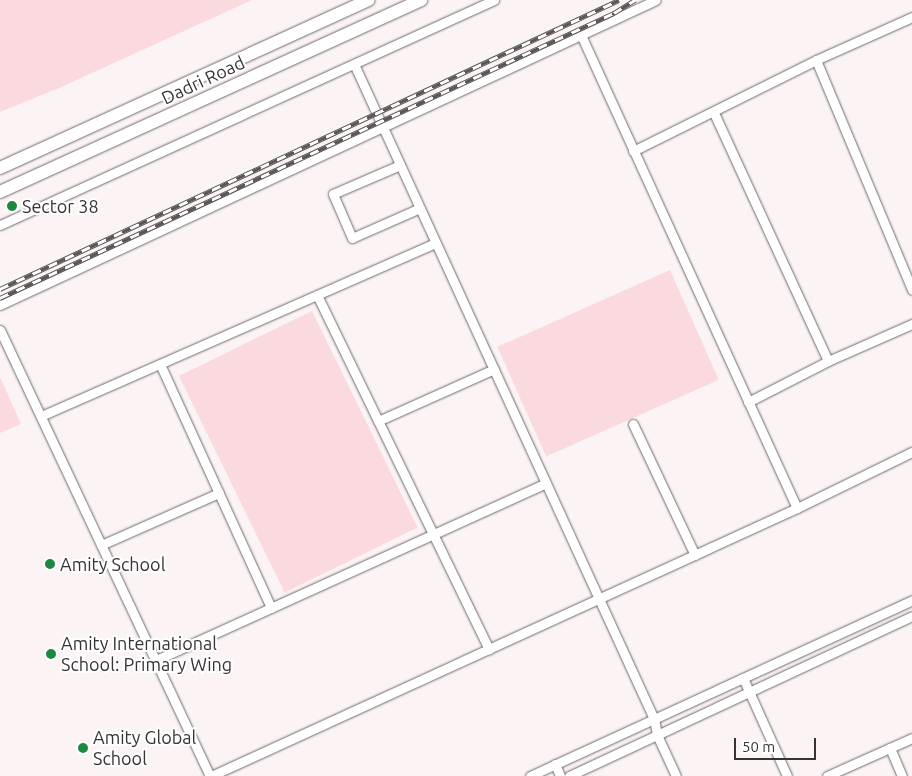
<!DOCTYPE html>
<html>
<head>
<meta charset="utf-8">
<style>
  body { margin:0 }
  #map { position:relative; width:912px; height:776px; overflow:hidden; background:#fbf3f4; font-family:Ubuntu,sans-serif }
  div>[style] { position:absolute }
  .green>* { inset:0; background:#fadadf; transform-origin:0 0 }
  .roads { filter:drop-shadow(0 0 1px #70696a) drop-shadow(0 0 1px #70696a) }
  .street>* { height:9px; margin:-4.5px; padding:0 4.5px; transform-origin:4.5px; border-radius:4.5px; background:#fff }
  .secondary>* { height:12px; margin:-6px; padding:0 6px; transform-origin:6px; border-radius:6px; background:#fff }
  .rail>* { height:5px; margin-top:-2.5px; transform-origin:0; background:repeating-linear-gradient(90deg,#fff 0 9px,#5a5656 0 18px); box-sizing:border-box; border-block:1px solid #5a5656 }
  .dots>* { width:14px; height:14px; translate:-50% -50%; box-sizing:border-box; border:2px solid #fff; border-radius:50% }
  span { translate:-50% -50%; white-space:nowrap; text-align:center; line-height:1.15; -webkit-text-stroke:4px #fff; paint-order:stroke }
  .street-label { font-size:18px; color:#363333 }
  .poi-label { font-size:18px; color:#363333 }
  .left { translate:0 -50%; text-align:left }
  .scale { position:absolute; left:734px; top:738px; width:82px; height:22px; box-sizing:border-box; border:2px solid #363333; border-top:0; padding-left:6px; font-size:15px; line-height:18px; white-space:nowrap; color:#363333; -webkit-text-stroke:4px #fff; paint-order:stroke }
</style>
</head>
<body>
<div id="map">
  <div class="green">
    <i style="clip-path:polygon(0 0,252px 0,59px 88px,0 112px)"></i>
    <i style="left:670px;top:270px;width:120px;height:189px;rotate:66deg"></i>
    <i style="left:312px;top:311px;width:241px;height:148px;rotate:64deg"></i>
    <i style="clip-path:polygon(0 377px,21px 424px,0 433px)"></i>
  </div>
  <div class="roads">
    <div class="street">
      <i style="left:581px;top:35px;width:520px;rotate:65.46deg"></i>
      <i style="left:816px;top:60px;width:249px;rotate:67.3deg"></i>
      <i style="left:354px;top:64px;width:720px;rotate:65.39deg"></i>
      <i style="left:654px;top:719px;width:16px;rotate:79deg"></i>
      <i style="left:657px;top:735px;width:45px;rotate:65.1deg"></i>
      <i style="left:714px;top:113px;width:273px;rotate:65.3deg"></i>
      <i style="left:633px;top:151px;width:204px;rotate:-26.4deg"></i>
      <i style="left:816px;top:60px;width:105px;rotate:-24.1deg"></i>
      <i style="left:400px;top:165px;width:73px;rotate:156.6deg"></i>
      <i style="left:333px;top:194px;width:48px;rotate:66.6deg"></i>
      <i style="left:352px;top:238px;width:74px;rotate:-23.8deg"></i>
      <i style="left:0;top:225px;width:543px;rotate:-24.49deg"></i>
      <i style="left:317px;top:295px;width:394px;rotate:64.1deg"></i>
      <i style="left:0;top:305px;width:723px;rotate:-24.94deg"></i>
      <i style="left:0;top:330px;width:493px;rotate:64.8deg"></i>
      <i style="left:160px;top:364px;width:268px;rotate:65.5deg"></i>
      <i style="left:748px;top:402px;width:90px;rotate:-27.1deg"></i>
      <i style="left:828px;top:361px;width:92px;rotate:-23.8deg"></i>
      <i style="left:41px;top:416px;width:431px;rotate:-23.7deg"></i>
      <i style="left:378px;top:421px;width:127px;rotate:-24.1deg"></i>
      <i style="left:633px;top:424px;width:145px;rotate:64.7deg"></i>
      <i style="left:101px;top:545px;width:129px;rotate:-23.8deg"></i>
      <i style="left:156px;top:660px;width:428px;rotate:-24.4deg"></i>
      <i style="left:743px;top:678px;width:107px;rotate:65.8deg"></i>
      <i style="left:890px;top:748px;width:30px;rotate:67deg"></i>
      <i style="left:555px;top:764px;width:13px;rotate:67deg"></i>
      <i style="left:211px;top:776px;width:644px;rotate:-24.58deg"></i>
      <i style="left:797px;top:508px;width:128px;rotate:-26deg"></i>
      <i style="left:530px;top:776px;width:421px;rotate:-24.7deg"></i>
      <i style="left:569px;top:776px;width:378px;rotate:-25deg"></i>
      <i style="left:827px;top:776px;width:93px;rotate:-24.1deg"></i>
    </div>
    <div class="secondary">
      <i style="left:0;top:168px;width:405px;rotate:-24.5deg"></i>
      <i style="left:0;top:192px;width:463px;rotate:-24.5deg"></i>
    </div>
  </div>
  <div class="rail">
    <i style="left:0;top:289px;width:683px;rotate:-25.03deg"></i>
    <i style="left:0;top:298px;width:677px;rotate:-24.9deg"></i>
    <i style="left:614px;top:13px;width:25px;rotate:-32deg"></i>
  </div>
  <div class="dots">
    <i style="left:12px;top:206px;background:#1c8941"></i>
    <i style="left:50px;top:564px;background:#1c8941"></i>
    <i style="left:51px;top:654px;background:#1c8941"></i>
    <i style="left:83px;top:748px;background:#1c8941"></i>
  </div>
  <div class="street-label">
    <span style="left:203px;top:80px;rotate:-25deg">Dadri Road</span>
  </div>
  <div class="poi-label">
    <span class="left" style="left:22px;top:206px">Sector 38</span>
    <span class="left" style="left:60px;top:564px">Amity School</span>
    <span class="left" style="left:61px;top:654px">Amity International<br>School: Primary Wing</span>
    <span class="left" style="left:93px;top:748px">Amity Global<br>School</span>
  </div>
  <div class="scale">50 m</div>
</div>
</body>
</html>
